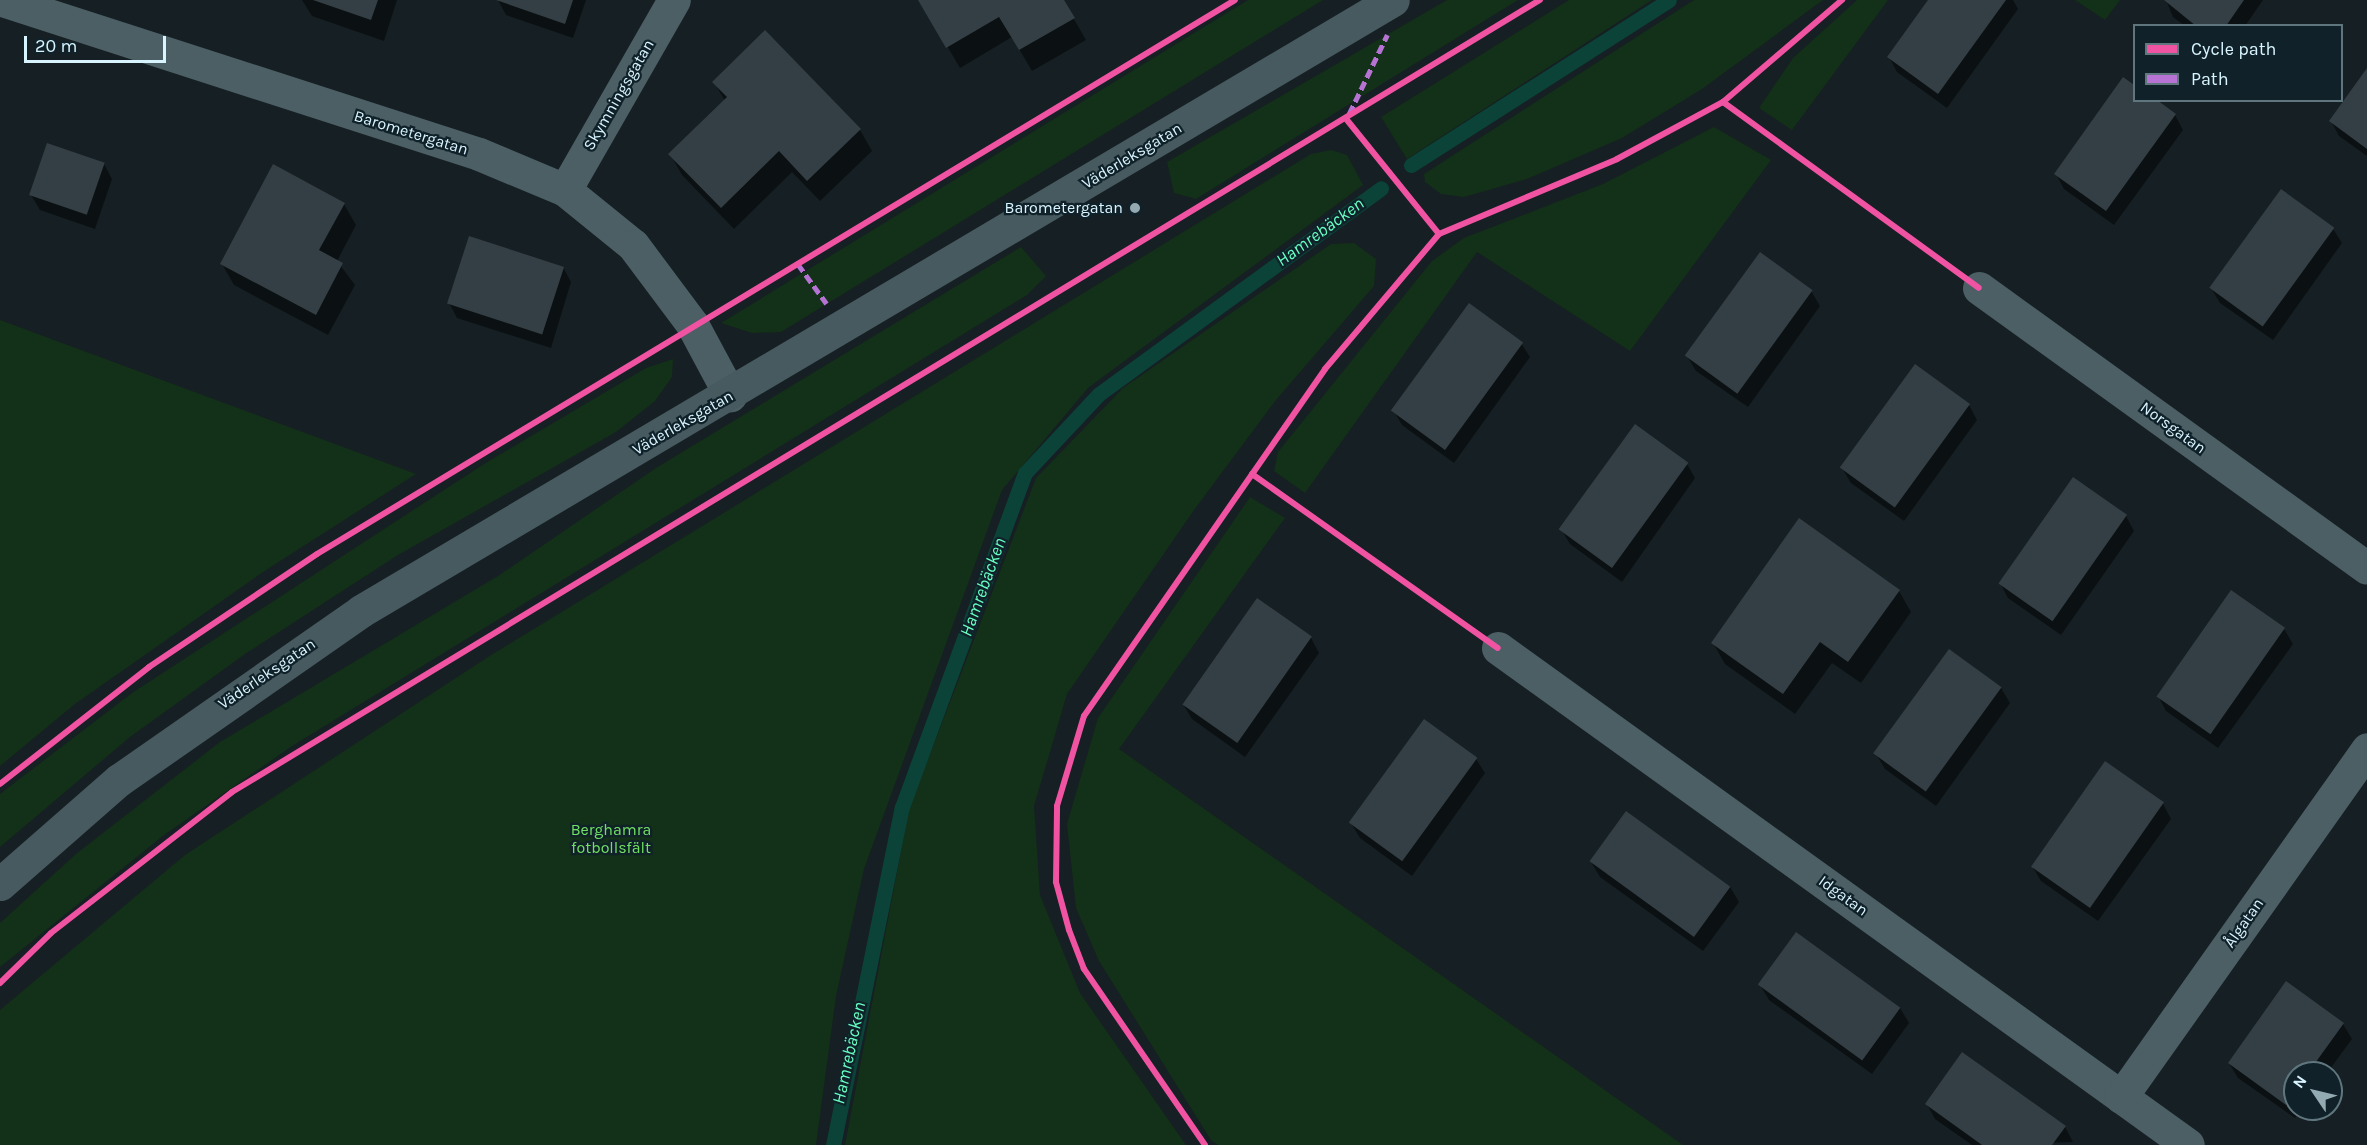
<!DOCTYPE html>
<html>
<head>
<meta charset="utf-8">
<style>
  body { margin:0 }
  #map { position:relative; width:2367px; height:1145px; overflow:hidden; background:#161f23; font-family:Karla,sans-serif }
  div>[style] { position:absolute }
  .green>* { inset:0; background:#133018 }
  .shadow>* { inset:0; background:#0007 }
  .stream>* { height:15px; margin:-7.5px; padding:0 7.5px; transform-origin:7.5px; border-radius:7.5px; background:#0b4338 }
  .building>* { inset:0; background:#343f45; transform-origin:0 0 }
  .street>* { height:33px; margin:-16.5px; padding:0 16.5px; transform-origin:16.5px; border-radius:16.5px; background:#4b5f64 }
  .secondary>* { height:33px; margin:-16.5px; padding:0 16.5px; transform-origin:16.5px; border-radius:16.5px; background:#465a5f }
  .quiet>* { height:4.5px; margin-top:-2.25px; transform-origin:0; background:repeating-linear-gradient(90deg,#b673d3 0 9px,transparent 0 13.5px) }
  .cycleway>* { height:6px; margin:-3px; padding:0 3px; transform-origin:3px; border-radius:3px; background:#f153a3 }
  .dots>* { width:16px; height:16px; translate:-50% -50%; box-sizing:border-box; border:3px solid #102129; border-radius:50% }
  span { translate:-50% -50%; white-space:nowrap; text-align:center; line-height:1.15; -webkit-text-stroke:4.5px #102129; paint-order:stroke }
  .street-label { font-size:16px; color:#d8f5ff }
  .poi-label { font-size:16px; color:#d8f5ff }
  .right { translate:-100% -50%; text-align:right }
  .park-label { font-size:16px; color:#70e162 }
  .water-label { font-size:18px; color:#66ffc2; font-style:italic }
  .legend { position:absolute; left:2133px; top:24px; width:210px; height:78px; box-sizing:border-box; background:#102129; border:2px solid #60767f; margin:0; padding:8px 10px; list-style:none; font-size:18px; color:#d8f5ff }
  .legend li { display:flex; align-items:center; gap:12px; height:30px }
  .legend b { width:30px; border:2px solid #60767f }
  .north { position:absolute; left:2283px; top:1061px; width:60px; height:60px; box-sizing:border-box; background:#102129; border:2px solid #60767f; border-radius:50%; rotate:305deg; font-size:16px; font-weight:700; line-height:24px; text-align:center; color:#d8f5ff }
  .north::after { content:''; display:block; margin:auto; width:21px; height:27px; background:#94aab2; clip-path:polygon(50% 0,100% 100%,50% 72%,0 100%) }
  .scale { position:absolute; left:24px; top:36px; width:142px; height:27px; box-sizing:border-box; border:3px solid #d8f5ff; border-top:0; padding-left:8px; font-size:18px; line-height:21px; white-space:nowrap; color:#d8f5ff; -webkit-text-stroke:4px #102129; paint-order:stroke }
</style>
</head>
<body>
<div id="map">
  <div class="green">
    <i style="clip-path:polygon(1248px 0,1323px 0,781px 332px,752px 333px,721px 323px)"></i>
    <i style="clip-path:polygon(1447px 0,1518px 0,1196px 199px,1174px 193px,1167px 162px)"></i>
    <i style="clip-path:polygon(1569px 0,1652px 0,1407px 159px,1381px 117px)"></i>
    <i style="clip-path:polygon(1694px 0,1823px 0,1702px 89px,1622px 138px,1527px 179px,1464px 197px,1441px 194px,1425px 182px,1424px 174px)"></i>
    <i style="clip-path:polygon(1857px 0,1888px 0,1792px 130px,1759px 108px,1793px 58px)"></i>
    <i style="clip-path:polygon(2075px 0,2120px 0,2105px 20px)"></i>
    <i style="clip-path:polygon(1714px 127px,1771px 160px,1630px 351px,1477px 252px,1305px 493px,1274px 471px,1278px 452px,1432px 261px,1464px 238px,1603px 184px)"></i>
    <i style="clip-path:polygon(1331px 150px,1347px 155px,1363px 185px,1088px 388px,1002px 490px,864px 869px,836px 996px,816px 1145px,0 1145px,0 1010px,185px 855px,488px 657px,1311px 154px)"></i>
    <i style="clip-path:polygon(1354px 243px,1376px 259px,1374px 286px,1276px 400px,1194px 510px,1067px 694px,1034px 806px,1040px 895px,1080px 993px,1186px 1145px,845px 1145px,909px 809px,1036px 478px,1123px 388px,1331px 244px)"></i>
    <i style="clip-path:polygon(1021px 247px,1046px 276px,1027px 295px,292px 746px,164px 835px,0 967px,0 923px,76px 854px,220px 742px,498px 576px,656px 468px)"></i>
    <i style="clip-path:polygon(0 320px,416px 474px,263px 572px,75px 704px,0 766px)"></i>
    <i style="clip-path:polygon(673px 359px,672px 377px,655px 401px,616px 432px,398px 555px,245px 654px,130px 737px,0 847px,0 794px,132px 693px,484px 464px,646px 368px)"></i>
    <i style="clip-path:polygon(1250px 497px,1285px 518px,1119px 749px,1683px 1145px,1218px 1145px,1211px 1140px,1099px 961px,1076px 908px,1067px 824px,1098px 718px)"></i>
  </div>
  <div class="shadow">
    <i style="clip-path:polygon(302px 0,397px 0,384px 41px,312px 16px)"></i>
    <i style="clip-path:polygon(498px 0,586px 0,573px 38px,506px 15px)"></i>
    <i style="clip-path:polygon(920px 0,1063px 0,1086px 40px,1032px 71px,1012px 37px,960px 68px)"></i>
    <i style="clip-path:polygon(1930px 0,2013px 0,2018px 9px,1947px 108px,1897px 72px,1889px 57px)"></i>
    <i style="clip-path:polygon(2166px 0,2263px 0,2245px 26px,2185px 26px,2173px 17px)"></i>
    <i style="clip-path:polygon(2367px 70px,2367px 156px,2339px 136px,2331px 121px)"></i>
    <i style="clip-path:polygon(2123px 79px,2134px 87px,2134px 100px,2175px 115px,2183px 130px,2114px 225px,2064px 189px,2056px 174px)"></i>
    <i style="clip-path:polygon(714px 82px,860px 130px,872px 151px,820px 201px,792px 172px,734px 229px,682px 175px,670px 154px,725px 101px)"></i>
    <i style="clip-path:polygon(104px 164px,112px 179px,95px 229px,40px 210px,31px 195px)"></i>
    <i style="clip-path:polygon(344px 204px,356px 225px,337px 261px,355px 285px,328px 335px,234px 285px,222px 264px)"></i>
    <i style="clip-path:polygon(2333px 229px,2342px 243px,2273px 340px,2220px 303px,2211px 288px)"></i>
    <i style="clip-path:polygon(563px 267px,571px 282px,551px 348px,457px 318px,449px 303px)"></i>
    <i style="clip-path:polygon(1811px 291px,1820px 306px,1748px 407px,1696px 371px,1687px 356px)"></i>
    <i style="clip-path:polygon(1521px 343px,1530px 357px,1454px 463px,1402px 425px,1394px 411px)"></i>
    <i style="clip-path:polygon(1969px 405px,1977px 420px,1904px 521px,1851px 483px,1842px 468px)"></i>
    <i style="clip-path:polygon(1687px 464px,1695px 478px,1622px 582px,1570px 544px,1561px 529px)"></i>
    <i style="clip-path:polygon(2126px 516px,2134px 531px,2061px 635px,2008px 598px,2000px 583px)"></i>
    <i style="clip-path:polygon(1899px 591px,1911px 612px,1861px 683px,1832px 663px,1795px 714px,1725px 664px,1713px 643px)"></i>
    <i style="clip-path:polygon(2284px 629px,2293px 644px,2218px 748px,2166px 711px,2158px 696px)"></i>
    <i style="clip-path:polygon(1311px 638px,1319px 653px,1245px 757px,1192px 719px,1183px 704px)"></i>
    <i style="clip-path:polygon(2001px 688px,2010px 703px,1936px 806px,1885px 769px,1876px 754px)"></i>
    <i style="clip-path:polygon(1476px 759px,1485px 773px,1412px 876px,1360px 838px,1351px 823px)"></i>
    <i style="clip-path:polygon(2163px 804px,2171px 819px,2098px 921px,2041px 881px,2032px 866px)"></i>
    <i style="clip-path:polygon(1591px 862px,1730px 887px,1739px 902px,1703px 951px,1600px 877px)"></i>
    <i style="clip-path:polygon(1760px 985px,1900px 1008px,1909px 1023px,1872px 1074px,1769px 1000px)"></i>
    <i style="clip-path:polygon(2343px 1024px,2352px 1039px,2327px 1073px,2295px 1073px,2295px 1109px,2301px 1109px,2295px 1118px,2238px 1078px,2229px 1063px)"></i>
    <i style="clip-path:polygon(1927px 1104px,2065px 1127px,2073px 1142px,1972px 1145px,1935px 1119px)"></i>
  </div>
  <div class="stream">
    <i style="left:1411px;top:165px;width:306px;rotate:-32.6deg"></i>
    <i style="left:833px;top:1145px;width:345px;rotate:-78.5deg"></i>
    <i style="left:902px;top:807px;width:356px;rotate:-69.8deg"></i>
    <i style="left:1025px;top:473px;width:108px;rotate:-46.9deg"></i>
    <i style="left:1099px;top:394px;width:349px;rotate:-36.1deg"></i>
  </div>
  <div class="building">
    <i style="clip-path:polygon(313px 0,378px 0,371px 20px)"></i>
    <i style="clip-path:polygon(496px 0,573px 0,565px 24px)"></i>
    <i style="clip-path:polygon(918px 0,1064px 0,1075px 18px,1019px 50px,999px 17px,946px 48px)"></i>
    <i style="clip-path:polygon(1928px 0,2006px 0,1938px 94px,1887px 57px)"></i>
    <i style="clip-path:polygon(2164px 0,2244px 0,2226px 26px,2196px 26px)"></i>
    <i style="clip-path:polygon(765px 30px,861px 129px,807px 181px,779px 151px,721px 208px,668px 154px,727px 97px,712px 82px)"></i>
    <i style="clip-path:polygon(2367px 68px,2367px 149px,2329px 121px)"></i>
    <i style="clip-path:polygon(2123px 77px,2134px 85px,2134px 100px,2157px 100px,2176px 114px,2106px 211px,2054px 174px)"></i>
    <i style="left:47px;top:143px;width:61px;height:55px;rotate:19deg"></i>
    <i style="clip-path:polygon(273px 164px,345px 203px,319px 250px,343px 263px,316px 315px,220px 264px)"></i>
    <i style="left:2281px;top:189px;width:66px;height:122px;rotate:36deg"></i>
    <i style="left:469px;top:236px;width:100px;height:71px;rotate:18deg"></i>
    <i style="left:1760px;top:252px;width:65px;height:128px;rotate:36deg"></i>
    <i style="left:1469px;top:303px;width:67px;height:133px;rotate:36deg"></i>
    <i style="left:1915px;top:364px;width:68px;height:128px;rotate:36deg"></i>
    <i style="left:1635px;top:424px;width:66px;height:130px;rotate:36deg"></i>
    <i style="left:2073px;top:477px;width:66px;height:130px;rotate:35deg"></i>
    <i style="clip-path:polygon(1799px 518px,1900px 590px,1848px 662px,1820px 642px,1783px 694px,1711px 643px)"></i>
    <i style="left:2231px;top:590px;width:66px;height:130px;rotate:35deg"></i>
    <i style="left:1257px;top:598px;width:67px;height:130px;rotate:35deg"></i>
    <i style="left:1949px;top:649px;width:65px;height:129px;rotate:36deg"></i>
    <i style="left:1424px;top:719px;width:66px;height:128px;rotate:36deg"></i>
    <i style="left:2105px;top:761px;width:72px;height:129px;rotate:35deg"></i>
    <i style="left:1626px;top:811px;width:129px;height:62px;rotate:36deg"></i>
    <i style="left:1796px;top:932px;width:129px;height:65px;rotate:36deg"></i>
    <i style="clip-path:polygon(2286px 981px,2344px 1023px,2308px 1073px,2295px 1073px,2295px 1092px,2286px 1105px,2228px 1063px)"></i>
    <i style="clip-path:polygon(1962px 1052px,2066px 1126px,2052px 1145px,1982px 1145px,1925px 1104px)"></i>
  </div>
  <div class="street">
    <i style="left:2px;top:0;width:501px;rotate:17.89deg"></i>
    <i style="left:479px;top:154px;width:93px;rotate:22.7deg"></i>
    <i style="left:565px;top:190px;width:87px;rotate:39deg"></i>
    <i style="left:633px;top:245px;width:99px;rotate:53.2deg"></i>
    <i style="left:692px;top:324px;width:81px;rotate:61.8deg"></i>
    <i style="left:565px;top:190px;width:219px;rotate:-60.2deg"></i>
    <i style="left:1979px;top:288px;width:478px;rotate:35.8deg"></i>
    <i style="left:1498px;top:648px;width:850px;rotate:35.76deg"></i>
    <i style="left:2121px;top:1097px;width:426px;rotate:-54.7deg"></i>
  </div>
  <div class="secondary">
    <i style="left:0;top:884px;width:158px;rotate:-41.2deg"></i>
    <i style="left:119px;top:780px;width:295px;rotate:-34.9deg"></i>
    <i style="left:361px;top:611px;width:1199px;rotate:-30.63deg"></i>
  </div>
  <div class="quiet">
    <i style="left:1349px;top:114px;width:88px;rotate:-64.3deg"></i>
    <i style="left:798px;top:264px;width:49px;rotate:54.1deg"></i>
  </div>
  <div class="cycleway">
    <i style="left:1723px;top:102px;width:316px;rotate:36deg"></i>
    <i style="left:1347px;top:120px;width:146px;rotate:51.1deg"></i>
    <i style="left:1252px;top:474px;width:301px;rotate:35.3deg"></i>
    <i style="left:0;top:784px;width:189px;rotate:-38.1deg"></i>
    <i style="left:149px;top:667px;width:202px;rotate:-33.9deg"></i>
    <i style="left:317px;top:554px;width:1072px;rotate:-31.11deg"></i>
    <i style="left:0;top:983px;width:71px;rotate:-44.4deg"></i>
    <i style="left:51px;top:933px;width:229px;rotate:-37.9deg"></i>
    <i style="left:232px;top:792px;width:1529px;rotate:-31.2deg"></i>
    <i style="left:1205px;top:1145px;width:214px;rotate:-124.5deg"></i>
    <i style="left:1084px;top:969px;width:42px;rotate:-111deg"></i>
    <i style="left:1069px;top:930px;width:50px;rotate:-105.2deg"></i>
    <i style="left:1056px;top:882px;width:76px;rotate:-89.2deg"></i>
    <i style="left:1057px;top:806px;width:94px;rotate:-73.3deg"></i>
    <i style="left:1084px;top:716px;width:422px;rotate:-55.2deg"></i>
    <i style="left:1325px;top:369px;width:177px;rotate:-49.8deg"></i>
    <i style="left:1439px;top:234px;width:193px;rotate:-22.8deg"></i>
    <i style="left:1617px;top:159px;width:120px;rotate:-28.3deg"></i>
    <i style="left:1723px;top:102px;width:157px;rotate:-40.6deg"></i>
  </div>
  <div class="dots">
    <i style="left:1135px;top:208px;background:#94aab2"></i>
  </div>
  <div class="street-label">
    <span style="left:619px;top:95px;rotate:-60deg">Skymningsgatan</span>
    <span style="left:411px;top:133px;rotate:17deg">Barometergatan</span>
    <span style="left:1132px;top:156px;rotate:-31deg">Väderleksgatan</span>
    <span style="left:683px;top:423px;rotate:-30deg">Väderleksgatan</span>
    <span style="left:2173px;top:428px;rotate:36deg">Norsgatan</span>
    <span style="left:267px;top:674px;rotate:-34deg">Väderleksgatan</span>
    <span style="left:1843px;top:896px;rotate:36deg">Idgatan</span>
    <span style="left:2244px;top:923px;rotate:-55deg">Ålgatan</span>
  </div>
  <div class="poi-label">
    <span class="right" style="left:1123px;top:208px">Barometergatan</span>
  </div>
  <div class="park-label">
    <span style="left:611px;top:839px">Berghamra<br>fotbollsfält</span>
  </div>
  <div class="water-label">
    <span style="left:1320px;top:232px;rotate:-36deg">Hamrebäcken</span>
    <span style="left:983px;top:587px;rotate:-70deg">Hamrebäcken</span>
    <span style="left:849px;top:1053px;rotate:-78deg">Hamrebäcken</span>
  </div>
  <ul class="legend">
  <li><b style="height:8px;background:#f153a3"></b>Cycle path</li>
  <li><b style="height:8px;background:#b673d3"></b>Path</li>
  </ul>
  <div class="north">N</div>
  <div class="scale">20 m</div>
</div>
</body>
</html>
